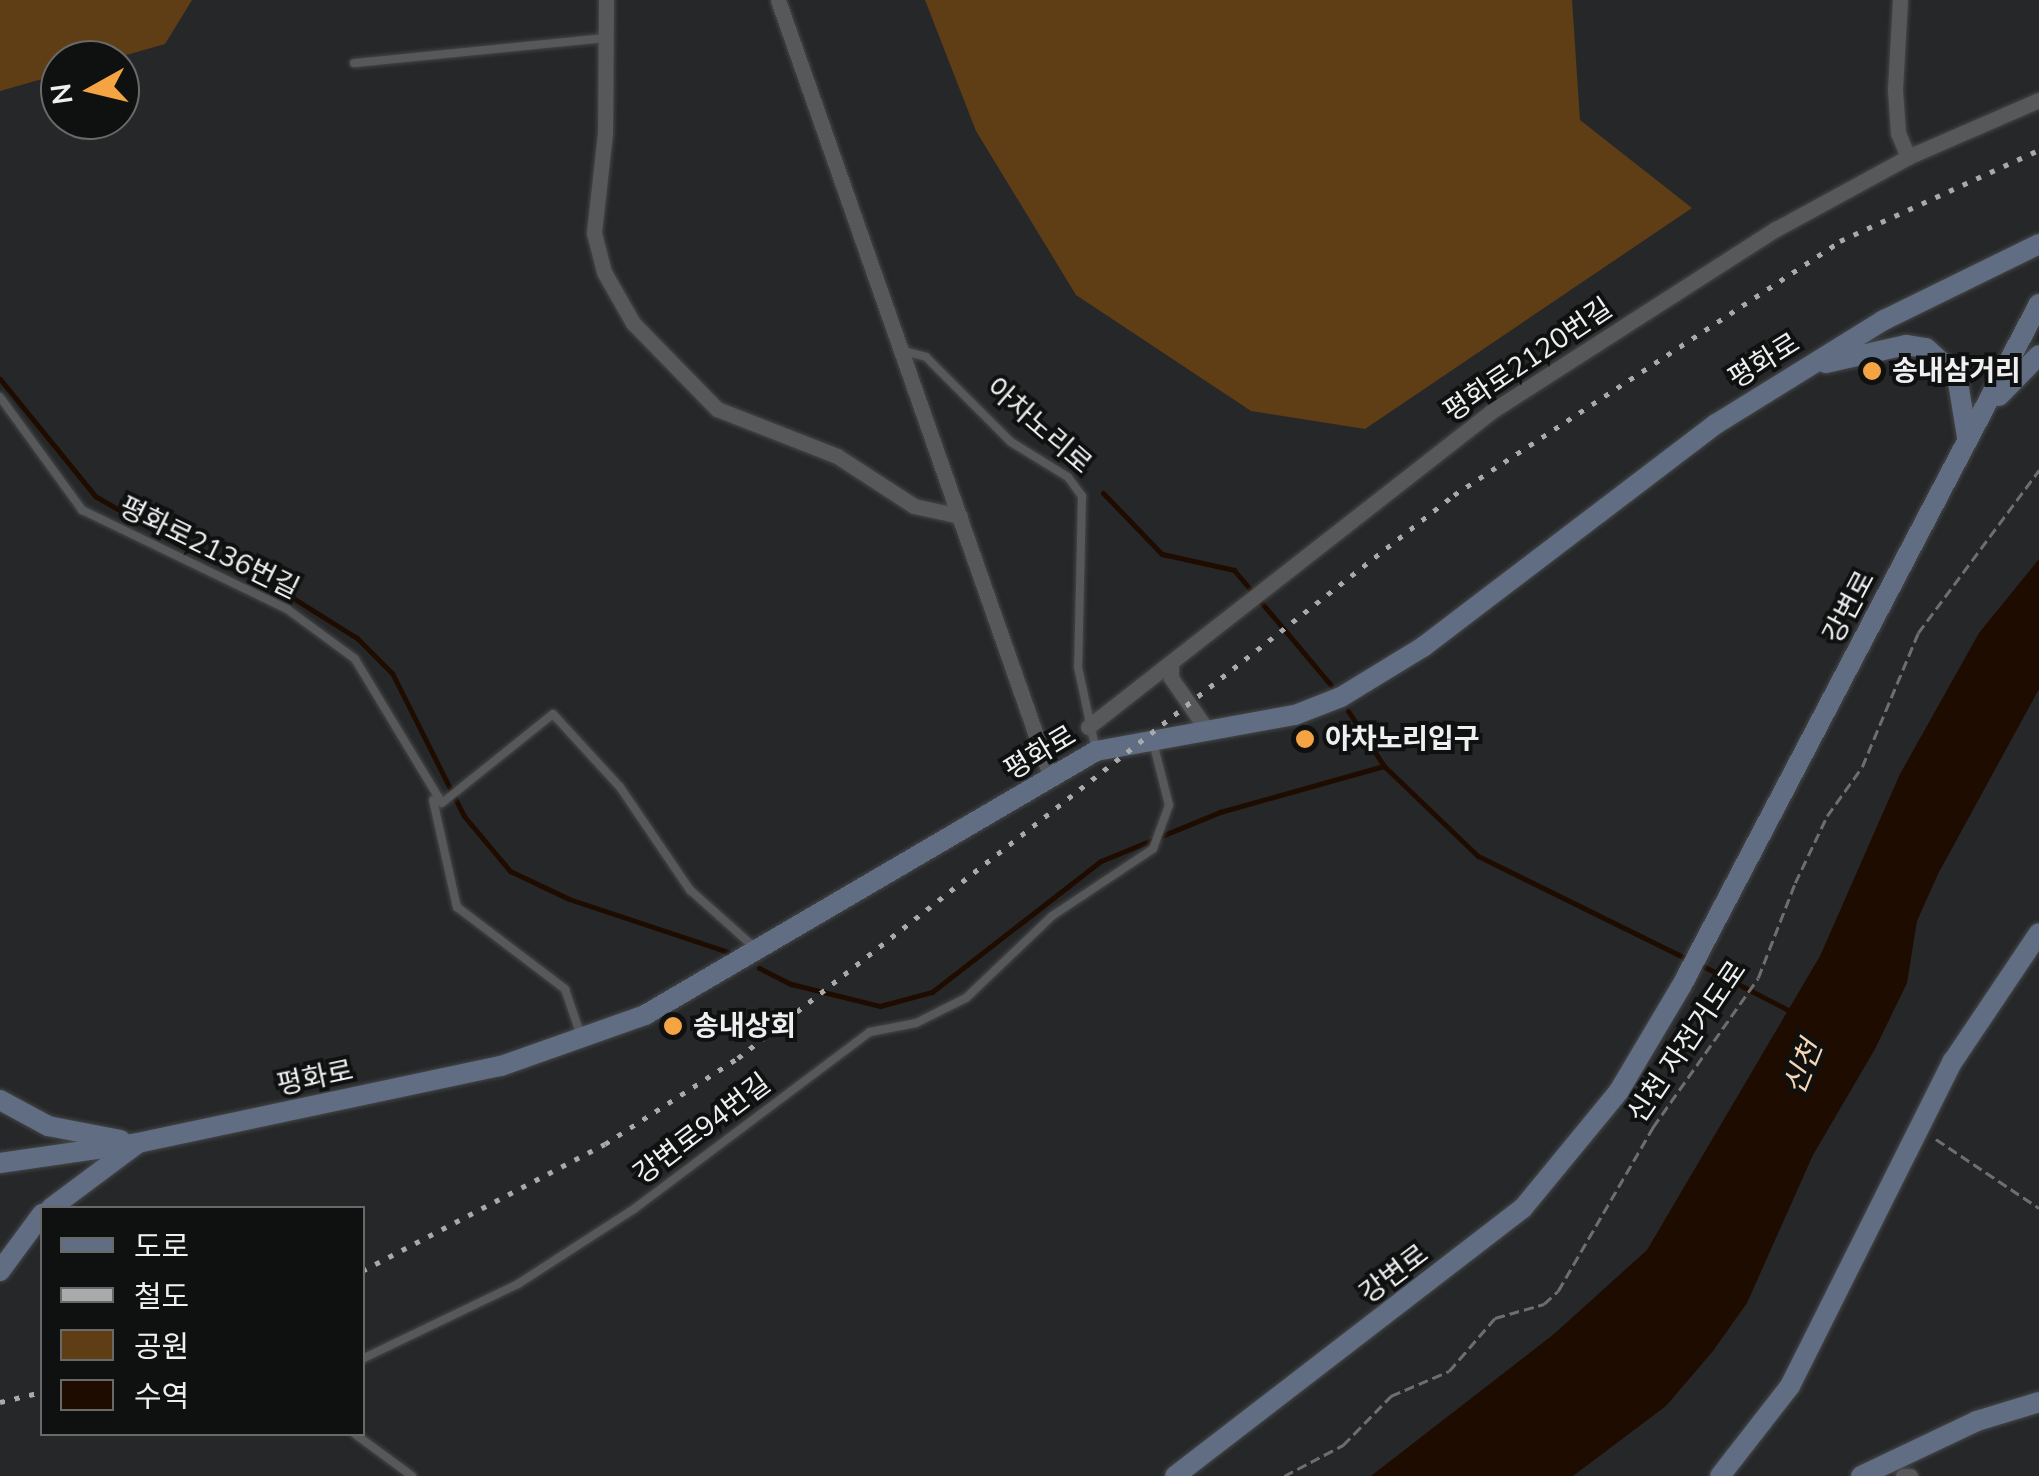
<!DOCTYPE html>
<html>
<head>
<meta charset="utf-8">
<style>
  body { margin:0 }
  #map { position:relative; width:2039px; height:1476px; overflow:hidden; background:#262729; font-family:"Nunito Sans","Noto Sans KR",sans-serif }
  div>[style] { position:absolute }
  .green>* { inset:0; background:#5f3d15 }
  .water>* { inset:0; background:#1f0c00 }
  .stream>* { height:5px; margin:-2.5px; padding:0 2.5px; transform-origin:2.5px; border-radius:2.5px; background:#1f0c00 }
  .path>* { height:2.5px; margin-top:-1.25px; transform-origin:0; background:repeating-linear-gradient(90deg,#6e6e70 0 10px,transparent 0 15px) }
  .roads { filter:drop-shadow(0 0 2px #454647) drop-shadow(0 0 2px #454647) }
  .lane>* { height:8px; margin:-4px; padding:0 4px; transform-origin:4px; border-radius:4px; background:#57585a }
  .street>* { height:15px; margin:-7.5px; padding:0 7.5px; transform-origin:7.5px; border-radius:7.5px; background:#57585a }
  .secondary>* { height:20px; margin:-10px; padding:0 10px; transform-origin:10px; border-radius:10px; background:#606d83 }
  .rail>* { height:5px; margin-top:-2.5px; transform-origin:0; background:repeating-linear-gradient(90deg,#a9aaac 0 5px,transparent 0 15px) }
  .dots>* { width:28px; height:28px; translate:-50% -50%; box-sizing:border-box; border:5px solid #0f1010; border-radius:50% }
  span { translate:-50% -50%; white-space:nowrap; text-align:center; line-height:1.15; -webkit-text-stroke:8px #0f1010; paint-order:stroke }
  .street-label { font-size:28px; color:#efeff1 }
  .poi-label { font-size:28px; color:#efeff1; font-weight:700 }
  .left { translate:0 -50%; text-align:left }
  .water-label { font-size:30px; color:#f8d5b2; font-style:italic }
  .legend { position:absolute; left:40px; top:1206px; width:325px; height:230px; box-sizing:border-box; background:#0f1010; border:2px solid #69696a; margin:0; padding:12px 18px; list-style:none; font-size:30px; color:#efeff1 }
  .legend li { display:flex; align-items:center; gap:20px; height:50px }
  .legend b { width:50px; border:2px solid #69696a }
  .north { position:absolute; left:40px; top:40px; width:100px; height:100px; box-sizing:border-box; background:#0f1010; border:2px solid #69696a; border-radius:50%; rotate:262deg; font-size:28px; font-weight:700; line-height:40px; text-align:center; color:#efeff1 }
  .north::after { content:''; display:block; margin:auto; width:35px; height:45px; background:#f4a443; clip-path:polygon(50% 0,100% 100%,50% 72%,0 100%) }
</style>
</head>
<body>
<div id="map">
  <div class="green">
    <i style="clip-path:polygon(0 0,192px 0,165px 44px,109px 60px,60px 60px,60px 74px,0 91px)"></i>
    <i style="clip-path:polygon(925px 0,1572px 0,1580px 120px,1692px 208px,1365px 429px,1251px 411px,1076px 295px,976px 131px)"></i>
  </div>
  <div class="water">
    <i style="clip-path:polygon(2039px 559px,2039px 689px,1938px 874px,1917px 921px,1907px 983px,1875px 1049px,1813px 1155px,1747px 1303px,1713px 1351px,1666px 1406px,1573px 1476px,1371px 1476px,1554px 1334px,1647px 1250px,1820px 956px,1900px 774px,1979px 633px)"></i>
  </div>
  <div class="stream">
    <i style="left:0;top:379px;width:151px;rotate:50.9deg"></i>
    <i style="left:95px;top:496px;width:102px;rotate:30.1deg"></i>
    <i style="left:183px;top:547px;width:99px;rotate:23.2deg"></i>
    <i style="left:274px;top:586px;width:98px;rotate:32.1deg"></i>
    <i style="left:357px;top:638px;width:49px;rotate:45deg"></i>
    <i style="left:392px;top:673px;width:160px;rotate:63.3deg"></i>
    <i style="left:464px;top:816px;width:72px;rotate:50.1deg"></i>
    <i style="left:510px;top:871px;width:65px;rotate:25.4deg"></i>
    <i style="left:569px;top:899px;width:168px;rotate:18.4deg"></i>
    <i style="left:1103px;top:493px;width:85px;rotate:46deg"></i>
    <i style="left:1162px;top:554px;width:74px;rotate:12.5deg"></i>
    <i style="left:1234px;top:570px;width:150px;rotate:49.9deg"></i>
    <i style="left:1348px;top:711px;width:66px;rotate:56.8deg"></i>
    <i style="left:1701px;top:965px;width:105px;rotate:27.3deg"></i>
    <i style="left:759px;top:968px;width:36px;rotate:27deg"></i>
    <i style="left:791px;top:984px;width:92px;rotate:13.9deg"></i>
    <i style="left:880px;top:1006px;width:54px;rotate:-15.1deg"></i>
    <i style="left:932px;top:992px;width:214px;rotate:-37.8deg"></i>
    <i style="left:1101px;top:861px;width:129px;rotate:-22.4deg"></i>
    <i style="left:1220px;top:812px;width:170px;rotate:-15.7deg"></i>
    <i style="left:1384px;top:766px;width:130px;rotate:43.8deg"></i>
    <i style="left:1478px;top:856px;width:237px;rotate:26.2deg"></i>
  </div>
  <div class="path">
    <i style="left:1936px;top:1139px;width:124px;rotate:33.8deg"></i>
    <i style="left:1284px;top:1476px;width:67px;rotate:-27.7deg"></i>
    <i style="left:1343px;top:1445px;width:69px;rotate:-45.6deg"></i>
    <i style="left:1391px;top:1396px;width:63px;rotate:-23.3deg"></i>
    <i style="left:1449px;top:1371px;width:70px;rotate:-49deg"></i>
    <i style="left:1495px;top:1318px;width:51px;rotate:-15.9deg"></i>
    <i style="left:1544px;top:1304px;width:19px;rotate:-43deg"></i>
    <i style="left:1558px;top:1291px;width:190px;rotate:-59.9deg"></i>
    <i style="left:1653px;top:1127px;width:182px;rotate:-54.8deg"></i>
    <i style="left:1758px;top:978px;width:102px;rotate:-68.7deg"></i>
    <i style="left:1795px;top:883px;width:74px;rotate:-64.5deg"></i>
    <i style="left:1827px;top:816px;width:60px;rotate:-54.5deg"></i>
    <i style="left:1862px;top:767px;width:145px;rotate:-67.3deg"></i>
    <i style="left:1918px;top:633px;width:203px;rotate:-53.4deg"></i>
  </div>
  <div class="roads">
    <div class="lane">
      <i style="left:354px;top:63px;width:251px;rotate:-5.7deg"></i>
      <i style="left:904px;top:351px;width:23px;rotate:15deg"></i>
      <i style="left:926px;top:357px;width:120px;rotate:45deg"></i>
      <i style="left:1011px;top:442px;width:67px;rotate:31.6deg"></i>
      <i style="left:1068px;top:477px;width:24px;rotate:54deg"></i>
      <i style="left:1082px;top:496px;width:171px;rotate:91.3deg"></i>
      <i style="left:1078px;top:667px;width:86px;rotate:77.9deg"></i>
      <i style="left:0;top:397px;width:140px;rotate:54deg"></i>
      <i style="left:82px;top:510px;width:228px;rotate:25.8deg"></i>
      <i style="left:287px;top:609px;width:84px;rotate:36.3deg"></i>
      <i style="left:355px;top:659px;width:168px;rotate:58.9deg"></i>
      <i style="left:442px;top:803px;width:142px;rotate:-38.7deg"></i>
      <i style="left:553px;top:714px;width:99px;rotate:47.5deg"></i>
      <i style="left:620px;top:787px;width:125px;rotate:55.8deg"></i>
      <i style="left:690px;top:890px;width:87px;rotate:41.7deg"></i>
      <i style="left:433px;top:800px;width:110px;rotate:77.4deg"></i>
      <i style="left:457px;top:907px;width:136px;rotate:37.2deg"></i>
      <i style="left:565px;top:989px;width:50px;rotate:71.2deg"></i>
      <i style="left:362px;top:1359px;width:173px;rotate:-25.7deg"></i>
      <i style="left:518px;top:1284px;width:138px;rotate:-32.9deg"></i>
      <i style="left:634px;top:1209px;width:295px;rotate:-36.9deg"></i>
      <i style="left:870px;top:1032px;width:47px;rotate:-11.1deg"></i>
      <i style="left:916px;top:1023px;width:56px;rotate:-26.6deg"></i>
      <i style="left:966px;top:998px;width:119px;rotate:-43.6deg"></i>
      <i style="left:1052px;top:916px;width:121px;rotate:-33.6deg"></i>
      <i style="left:1153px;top:849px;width:47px;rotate:-70deg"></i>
      <i style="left:1169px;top:805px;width:65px;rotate:-104.3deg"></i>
      <i style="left:355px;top:1434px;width:71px;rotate:36.4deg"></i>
    </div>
    <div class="street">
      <i style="left:606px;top:0;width:133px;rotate:90.4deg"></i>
      <i style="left:605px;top:133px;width:101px;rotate:96.3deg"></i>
      <i style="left:594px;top:233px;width:40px;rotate:75.6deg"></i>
      <i style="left:604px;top:272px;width:59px;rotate:60.4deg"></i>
      <i style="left:633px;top:323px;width:120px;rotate:45.7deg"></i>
      <i style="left:717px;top:409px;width:129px;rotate:21.4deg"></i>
      <i style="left:837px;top:456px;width:92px;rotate:33deg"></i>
      <i style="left:914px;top:506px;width:47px;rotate:12.3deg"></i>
      <i style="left:778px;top:0;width:825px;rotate:70.66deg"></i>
      <i style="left:1900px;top:0;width:90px;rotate:93.2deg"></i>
      <i style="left:1895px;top:90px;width:43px;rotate:86deg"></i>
      <i style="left:1898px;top:133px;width:26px;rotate:67deg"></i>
      <i style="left:1171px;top:663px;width:15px;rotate:90deg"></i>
      <i style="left:1171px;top:678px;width:60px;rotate:55.2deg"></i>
      <i style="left:1088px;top:727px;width:513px;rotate:-38.03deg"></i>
      <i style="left:1492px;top:411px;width:337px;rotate:-32.7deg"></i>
      <i style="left:1776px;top:229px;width:150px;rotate:-28.6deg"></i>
      <i style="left:1908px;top:157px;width:143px;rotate:-23.5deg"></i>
      <i style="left:1903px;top:1476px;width:7px"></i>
    </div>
    <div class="secondary">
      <i style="left:1826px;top:363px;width:82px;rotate:-12.7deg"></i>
      <i style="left:1906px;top:345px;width:20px;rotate:9deg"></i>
      <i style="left:1926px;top:348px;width:42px;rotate:42.1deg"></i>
      <i style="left:1957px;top:376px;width:62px;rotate:80.7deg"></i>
      <i style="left:1999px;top:396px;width:57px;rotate:-45.7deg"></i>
      <i style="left:0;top:1100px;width:55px;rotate:28.4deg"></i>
      <i style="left:48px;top:1126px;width:74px;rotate:10.9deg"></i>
      <i style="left:0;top:1163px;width:139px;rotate:-8.2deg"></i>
      <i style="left:138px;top:1143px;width:371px;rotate:-12deg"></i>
      <i style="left:501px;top:1066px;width:153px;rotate:-19.5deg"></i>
      <i style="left:645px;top:1015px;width:523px;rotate:-30.34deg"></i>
      <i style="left:1096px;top:751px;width:202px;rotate:-10.3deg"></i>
      <i style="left:1295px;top:715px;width:49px;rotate:-21.4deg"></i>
      <i style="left:1341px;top:697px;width:96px;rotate:-31.4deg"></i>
      <i style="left:1423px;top:647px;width:368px;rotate:-37.3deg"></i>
      <i style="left:1716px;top:424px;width:198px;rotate:-31.8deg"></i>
      <i style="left:1884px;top:320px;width:173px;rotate:-26.1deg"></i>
      <i style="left:51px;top:1208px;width:107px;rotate:-36.7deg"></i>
      <i style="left:0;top:1271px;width:71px;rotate:-53.6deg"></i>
      <i style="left:1175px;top:1476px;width:439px;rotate:-37.6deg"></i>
      <i style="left:1523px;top:1208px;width:151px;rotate:-50.6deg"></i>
      <i style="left:1619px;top:1091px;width:123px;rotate:-59.3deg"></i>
      <i style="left:1682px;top:985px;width:769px;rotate:-62.34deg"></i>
      <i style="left:1720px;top:1476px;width:114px;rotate:-52.1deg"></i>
      <i style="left:1790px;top:1386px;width:364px;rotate:-63.4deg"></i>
      <i style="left:1953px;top:1061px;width:154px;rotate:-56.1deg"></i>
      <i style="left:1861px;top:1476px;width:128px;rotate:-25.4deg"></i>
      <i style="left:1977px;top:1421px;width:65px;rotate:-17deg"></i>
    </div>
  </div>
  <div class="rail">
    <i style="left:362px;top:1271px;width:274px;rotate:-27.6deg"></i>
    <i style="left:605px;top:1144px;width:158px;rotate:-32.9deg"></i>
    <i style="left:738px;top:1058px;width:911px;rotate:-38.18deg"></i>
    <i style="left:1454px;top:495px;width:462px;rotate:-33.3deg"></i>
    <i style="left:1840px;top:241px;width:219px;rotate:-24.6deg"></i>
    <i style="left:0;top:1402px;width:43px;rotate:-13.4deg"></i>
  </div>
  <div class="dots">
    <i style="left:1872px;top:371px;background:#f4a443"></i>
    <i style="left:1305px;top:739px;background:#f4a443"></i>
    <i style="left:673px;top:1026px;background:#f4a443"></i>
  </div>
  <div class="street-label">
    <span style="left:1528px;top:360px;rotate:-34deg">평화로2120번길</span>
    <span style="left:1764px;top:361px;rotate:-32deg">평화로</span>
    <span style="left:1039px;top:426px;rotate:41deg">아차노리로</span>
    <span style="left:209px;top:548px;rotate:26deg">평화로2136번길</span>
    <span style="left:1849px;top:607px;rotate:-62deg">강변로</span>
    <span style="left:1040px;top:753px;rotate:-31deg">평화로</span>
    <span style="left:1687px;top:1042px;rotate:-56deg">신천 자전거도로</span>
    <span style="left:315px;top:1078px;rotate:-12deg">평화로</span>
    <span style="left:702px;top:1129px;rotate:-37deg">강변로94번길</span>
    <span style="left:1394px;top:1274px;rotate:-37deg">강변로</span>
  </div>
  <div class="poi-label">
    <span class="left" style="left:1892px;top:371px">송내삼거리</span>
    <span class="left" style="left:1325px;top:739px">아차노리입구</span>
    <span class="left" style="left:693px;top:1026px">송내상회</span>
  </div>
  <div class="water-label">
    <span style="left:1804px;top:1068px;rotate:-68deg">신천</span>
  </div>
  <ul class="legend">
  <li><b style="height:12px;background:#606d83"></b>도로</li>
  <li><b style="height:12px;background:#a9aaac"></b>철도</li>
  <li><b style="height:28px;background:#5f3d15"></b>공원</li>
  <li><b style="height:28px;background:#1f0c00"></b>수역</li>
  </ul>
  <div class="north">N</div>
</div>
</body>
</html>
